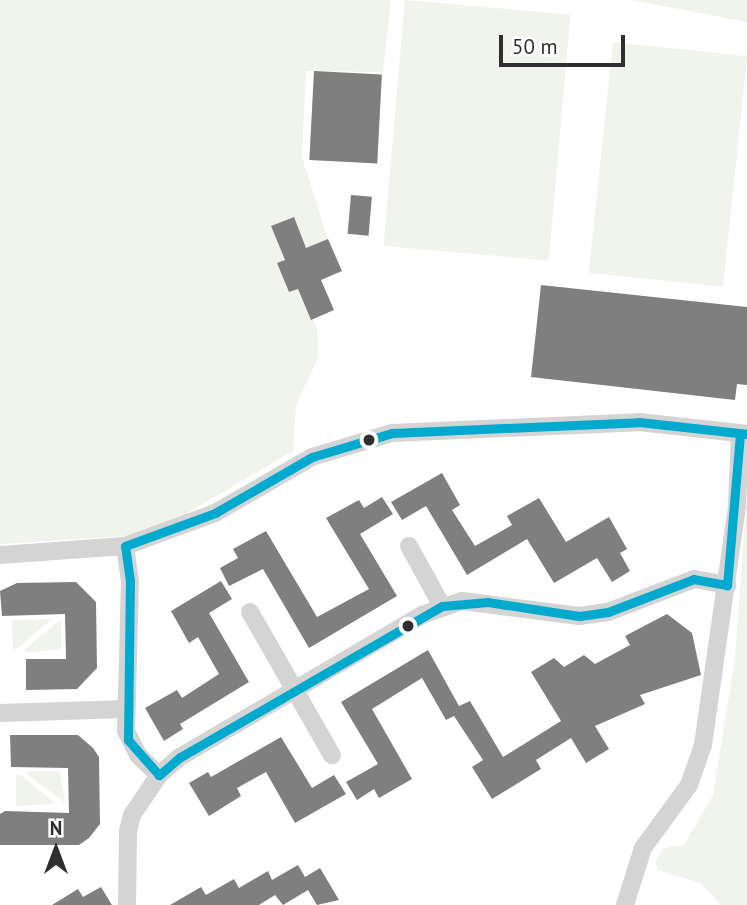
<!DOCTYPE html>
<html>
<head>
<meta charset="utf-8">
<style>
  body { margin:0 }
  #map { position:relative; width:747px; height:905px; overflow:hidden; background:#fff; font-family:"PT Sans",sans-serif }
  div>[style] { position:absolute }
  .green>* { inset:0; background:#f0f4ec; transform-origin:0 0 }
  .building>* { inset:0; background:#7f7f7f; transform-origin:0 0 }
  .minor>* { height:18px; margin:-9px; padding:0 9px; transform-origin:9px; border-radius:9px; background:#d4d4d4 }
  .bus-1>* { height:9px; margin:-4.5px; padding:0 4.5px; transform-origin:4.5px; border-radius:4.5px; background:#00a9ce }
  .dots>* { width:19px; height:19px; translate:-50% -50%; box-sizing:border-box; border:4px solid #fff; border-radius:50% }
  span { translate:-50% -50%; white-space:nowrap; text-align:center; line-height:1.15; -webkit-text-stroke:7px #fff; paint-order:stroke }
  .north { position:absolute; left:21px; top:814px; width:70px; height:70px; -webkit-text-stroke:5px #fff; paint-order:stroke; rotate:0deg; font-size:19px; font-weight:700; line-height:28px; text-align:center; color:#2f2f2f }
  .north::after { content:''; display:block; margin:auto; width:24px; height:32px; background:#2f2f2f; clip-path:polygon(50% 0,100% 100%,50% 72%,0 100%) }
  .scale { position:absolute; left:499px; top:35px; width:126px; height:32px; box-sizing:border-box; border:4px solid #2f2f2f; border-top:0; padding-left:9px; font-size:21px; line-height:24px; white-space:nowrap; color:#2f2f2f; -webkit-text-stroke:5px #fff; paint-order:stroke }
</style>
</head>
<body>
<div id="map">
  <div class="green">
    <i style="clip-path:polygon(0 0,391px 0,383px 72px,306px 71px,302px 157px,328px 239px,306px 248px,293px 217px,271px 226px,285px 260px,277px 263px,289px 292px,298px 289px,317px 329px,319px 356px,296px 406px,293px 451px,179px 518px,129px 536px,0 544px)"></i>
    <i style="left:405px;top:0;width:166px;height:247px;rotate:5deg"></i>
    <i style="clip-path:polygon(631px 0,747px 0,747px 22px)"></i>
    <i style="left:613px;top:42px;width:135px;height:232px;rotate:6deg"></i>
    <i style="clip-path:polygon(747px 495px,747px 905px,721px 905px,701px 883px,658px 870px,655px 862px,664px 848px,684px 845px,713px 795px,735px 658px)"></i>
    <i style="clip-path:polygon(52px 619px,17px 649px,13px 649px,12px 620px)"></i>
    <i style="clip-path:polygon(61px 619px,61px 649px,25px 653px,25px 649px)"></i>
    <i style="clip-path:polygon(27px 771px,60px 771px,65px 803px,27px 774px)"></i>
    <i style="clip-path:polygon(16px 775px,21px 775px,56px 804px,16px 806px)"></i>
  </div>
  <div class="building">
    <i style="left:314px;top:71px;width:68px;height:89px;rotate:3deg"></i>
    <i style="left:351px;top:195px;width:21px;height:39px;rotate:5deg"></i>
    <i style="clip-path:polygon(294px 217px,306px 248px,328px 239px,342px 271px,321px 280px,334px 310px,311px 320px,298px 289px,289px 292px,277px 263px,285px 260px,271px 226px)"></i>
    <i style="clip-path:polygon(541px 285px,747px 307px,747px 385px,737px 384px,735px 400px,531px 377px)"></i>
    <i style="clip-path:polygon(442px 473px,460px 505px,452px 510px,475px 546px,512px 525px,507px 516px,539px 498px,566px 542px,609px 517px,627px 549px,620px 553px,630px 571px,612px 582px,597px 558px,554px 583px,527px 539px,467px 575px,426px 506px,402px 520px,391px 502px)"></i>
    <i style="clip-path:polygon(382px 497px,393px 514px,360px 534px,397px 596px,309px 648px,263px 569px,229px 586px,220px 568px,238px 558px,233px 549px,266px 531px,317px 617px,369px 589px,326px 518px,359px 500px,364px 508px)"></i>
    <i style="clip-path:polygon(221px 581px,232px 599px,209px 613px,249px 682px,180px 724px,183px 729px,164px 741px,145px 708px,177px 690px,182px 698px,219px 674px,198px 637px,189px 643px,171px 611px)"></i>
    <i style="clip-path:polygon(76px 582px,96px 602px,97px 668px,77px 689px,26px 690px,26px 659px,66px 659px,65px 614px,2px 616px,0 591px,17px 583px)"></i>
    <i style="clip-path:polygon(667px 614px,692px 633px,701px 675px,640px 695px,645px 704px,595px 726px,609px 749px,586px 763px,571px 738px,536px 760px,541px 769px,492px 799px,472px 767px,483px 760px,454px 716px,446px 720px,422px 678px,372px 709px,412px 779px,379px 798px,374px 789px,357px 800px,346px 782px,378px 764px,341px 702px,428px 650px,459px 706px,470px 701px,503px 757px,561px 721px,531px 672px,554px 658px,564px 667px,584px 655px,595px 664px,630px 645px,625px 636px)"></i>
    <i style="clip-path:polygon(10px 735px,78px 735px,93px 748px,99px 757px,100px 824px,89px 838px,79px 845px,0 845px,0 814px,5px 811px,69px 813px,68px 768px,11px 767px)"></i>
    <i style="clip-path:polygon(281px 737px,312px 788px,334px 775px,346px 794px,295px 823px,266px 772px,237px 788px,241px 796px,209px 816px,189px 783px,208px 772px,211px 777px)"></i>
    <i style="clip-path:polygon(298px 865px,305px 877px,320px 868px,339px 900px,317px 905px,308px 890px,283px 905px,275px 895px,259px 905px,170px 905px,201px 887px,206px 895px,234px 879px,239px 888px,268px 871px,272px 880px)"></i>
    <i style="clip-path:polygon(101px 887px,112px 905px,52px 905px,78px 889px,83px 897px)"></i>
  </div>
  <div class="minor">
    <i style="left:125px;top:546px;width:35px;rotate:82deg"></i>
    <i style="left:130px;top:581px;width:150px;rotate:91.5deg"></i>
    <i style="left:126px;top:731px;width:27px;rotate:63deg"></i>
    <i style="left:138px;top:755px;width:29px;rotate:44deg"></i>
    <i style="left:409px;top:546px;width:68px;rotate:61.2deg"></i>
    <i style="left:0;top:555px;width:125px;rotate:-4.1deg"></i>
    <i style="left:125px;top:546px;width:96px;rotate:-20.1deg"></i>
    <i style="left:215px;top:513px;width:112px;rotate:-30deg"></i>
    <i style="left:312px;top:457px;width:84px;rotate:-16.7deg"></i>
    <i style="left:392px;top:433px;width:247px;rotate:-2.5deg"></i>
    <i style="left:639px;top:422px;width:109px;rotate:6.3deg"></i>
    <i style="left:250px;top:612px;width:165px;rotate:60.2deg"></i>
    <i style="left:0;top:713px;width:126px;rotate:-1.8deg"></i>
    <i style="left:127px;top:905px;width:74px;rotate:-89.2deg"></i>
    <i style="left:128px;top:831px;width:16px;rotate:-76deg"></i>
    <i style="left:132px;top:815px;width:48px;rotate:-56deg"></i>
    <i style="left:159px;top:775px;width:28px;rotate:-41deg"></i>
    <i style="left:180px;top:757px;width:281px;rotate:-30.4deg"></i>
    <i style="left:422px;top:615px;width:42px;rotate:-19.3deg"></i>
    <i style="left:462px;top:601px;width:118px;rotate:7.3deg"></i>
    <i style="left:579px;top:616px;width:29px;rotate:-8deg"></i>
    <i style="left:608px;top:612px;width:92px;rotate:-21deg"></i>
    <i style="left:694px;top:579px;width:34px;rotate:10deg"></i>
    <i style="left:625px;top:905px;width:60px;rotate:-72.5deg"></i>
    <i style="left:643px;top:848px;width:78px;rotate:-53.9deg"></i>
    <i style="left:689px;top:785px;width:42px;rotate:-70.7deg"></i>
    <i style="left:703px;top:745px;width:242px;rotate:-81.9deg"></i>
    <i style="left:737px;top:505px;width:71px;rotate:-87.6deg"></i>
  </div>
  <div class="bus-1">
    <i style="left:740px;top:434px;width:152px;rotate:94.9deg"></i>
    <i style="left:727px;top:585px;width:34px;rotate:-170deg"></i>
    <i style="left:694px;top:579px;width:92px;rotate:159deg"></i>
    <i style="left:608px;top:612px;width:29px;rotate:172deg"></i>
    <i style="left:579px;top:616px;width:92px;rotate:-171.3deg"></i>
    <i style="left:488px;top:602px;width:46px;rotate:175deg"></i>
    <i style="left:442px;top:606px;width:302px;rotate:150deg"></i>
    <i style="left:180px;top:757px;width:28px;rotate:139deg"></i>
    <i style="left:159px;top:775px;width:47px;rotate:-131.5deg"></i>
    <i style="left:128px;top:740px;width:159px;rotate:-89.3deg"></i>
    <i style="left:130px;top:581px;width:35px;rotate:-98deg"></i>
    <i style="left:125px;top:546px;width:96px;rotate:-20.1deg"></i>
    <i style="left:215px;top:513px;width:112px;rotate:-30deg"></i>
    <i style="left:312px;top:457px;width:84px;rotate:-16.7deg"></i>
    <i style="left:392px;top:433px;width:247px;rotate:-2.5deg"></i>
    <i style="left:639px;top:422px;width:109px;rotate:6.3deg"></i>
  </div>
  <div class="dots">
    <i style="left:369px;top:440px;background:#2f2f2f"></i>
    <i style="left:408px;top:626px;background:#2f2f2f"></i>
  </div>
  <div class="north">N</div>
  <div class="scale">50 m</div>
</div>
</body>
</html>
